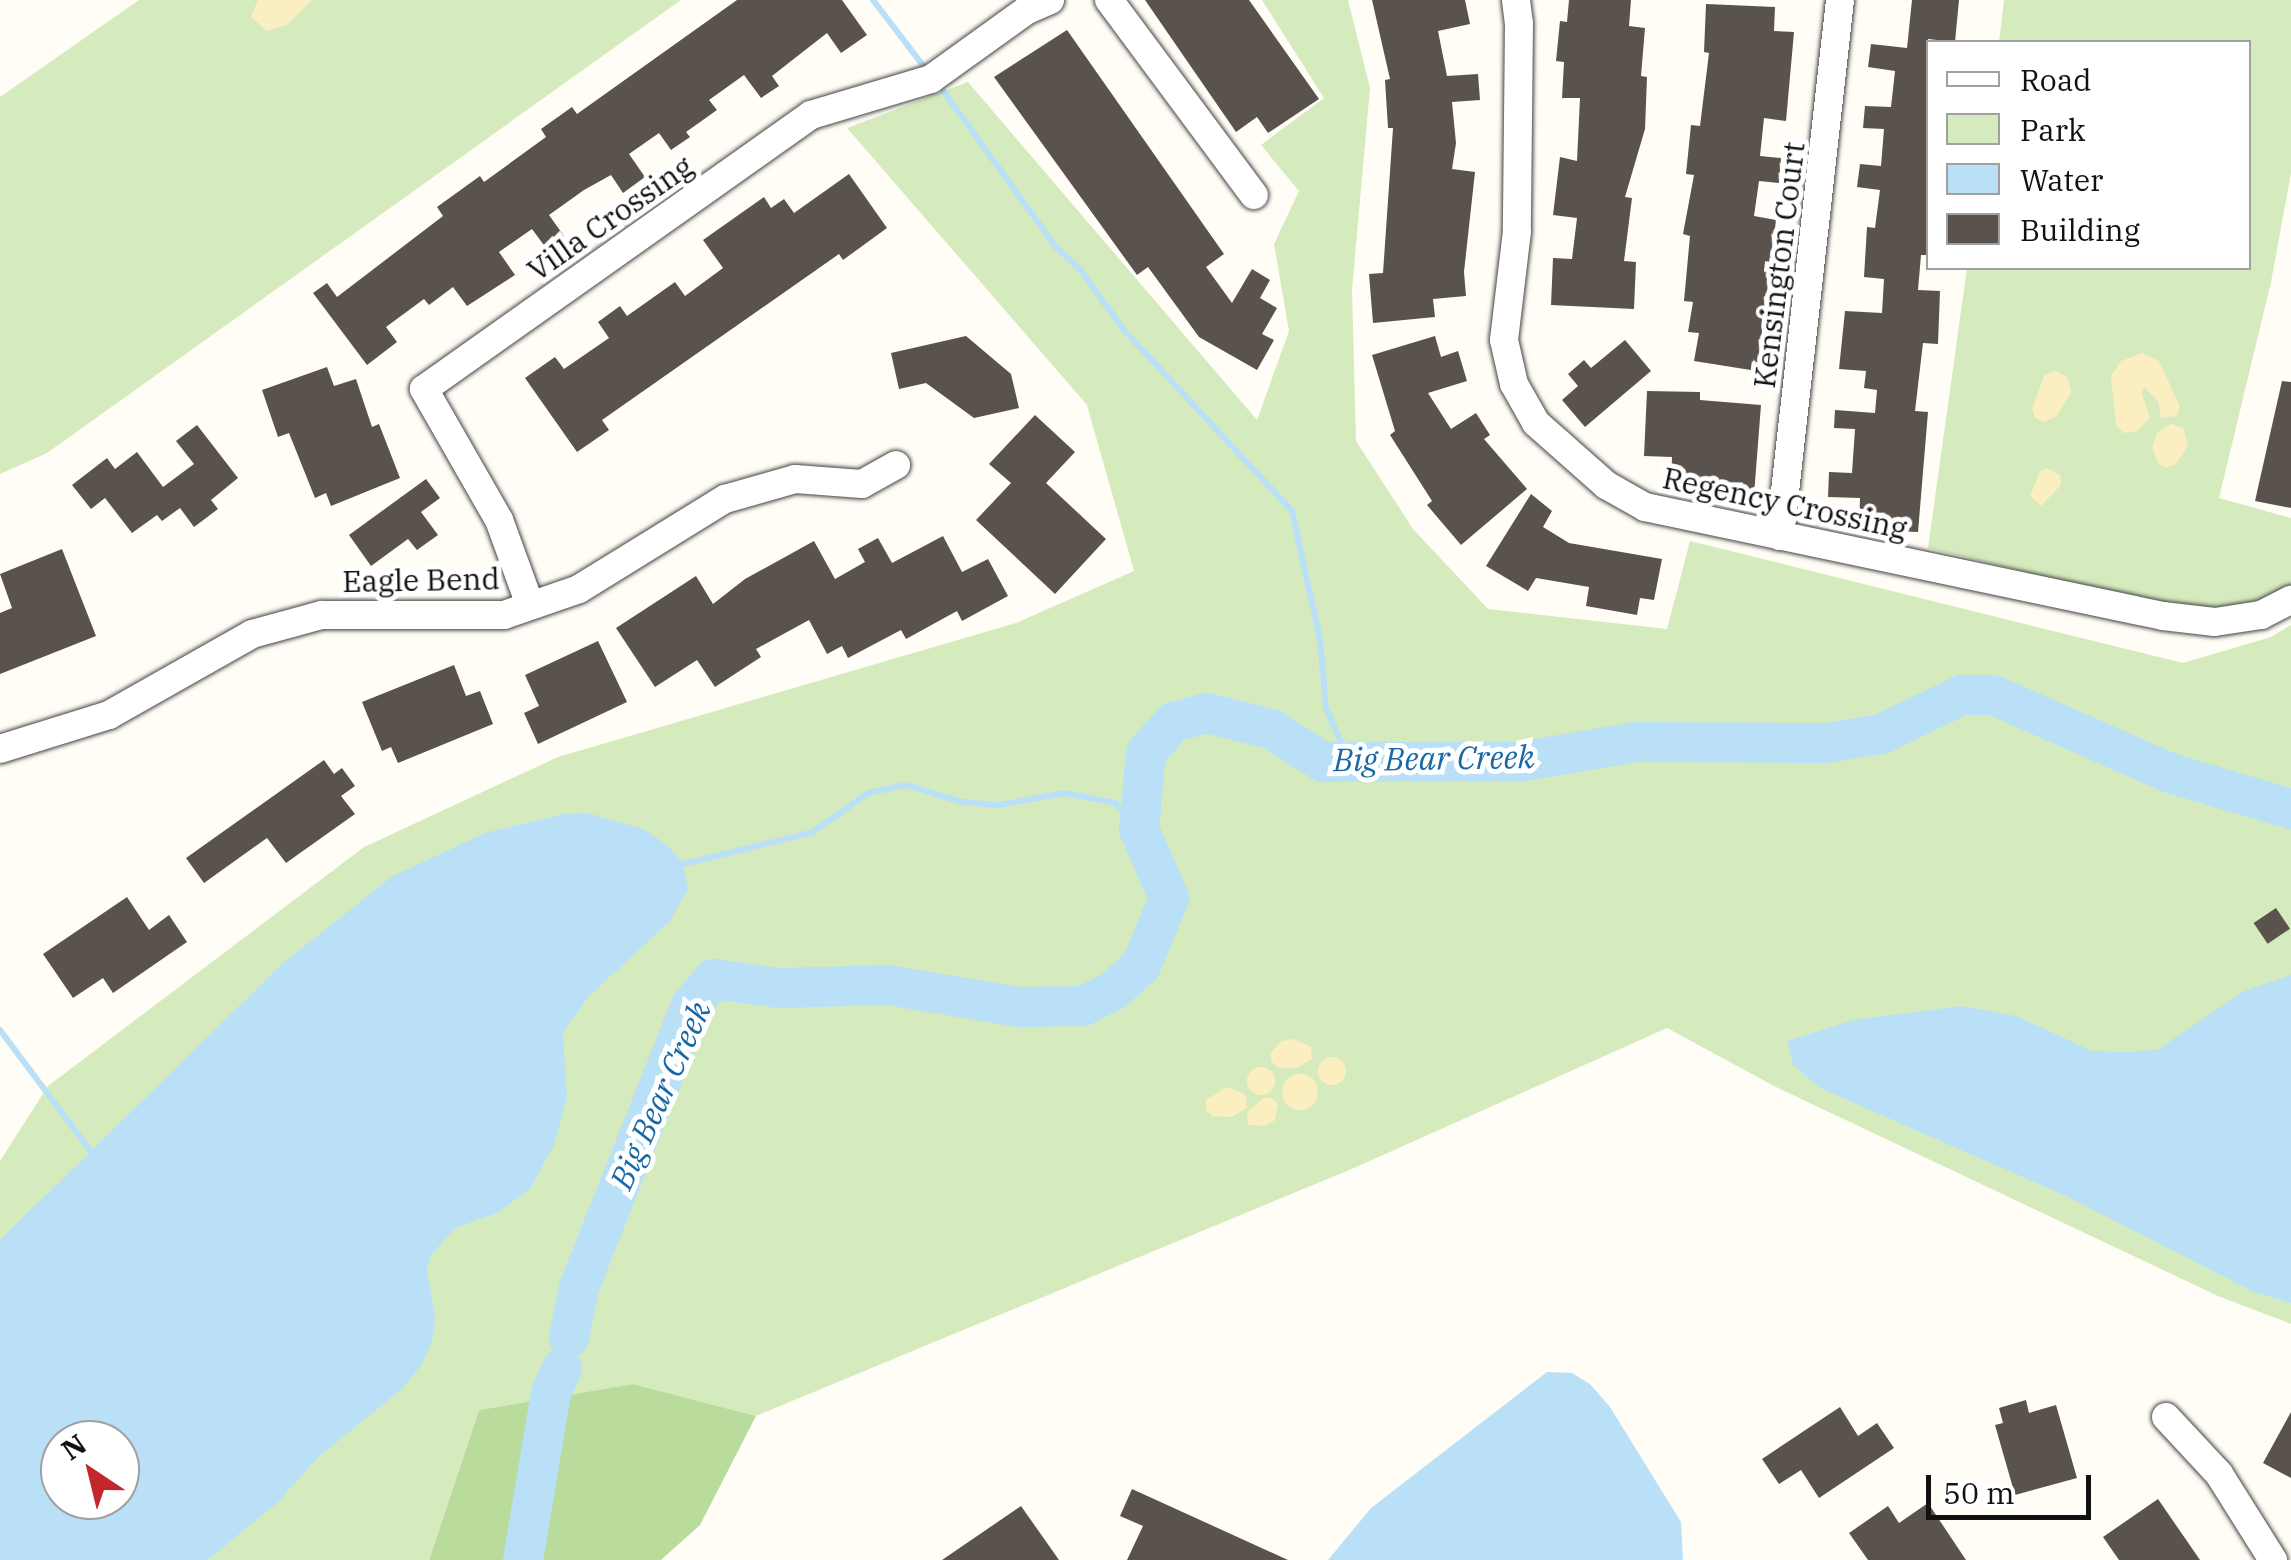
<!DOCTYPE html>
<html>
<head>
<meta charset="utf-8">
<style>
  body { margin:0 }
  #map { position:relative; width:2291px; height:1560px; overflow:hidden; background:#fffdf5; font-family:"IBM Plex Serif",serif }
  div>[style] { position:absolute }
  .green>* { inset:0; background:#d5ebbd }
  .forest>* { inset:0; background:#b9dc9c }
  .sand>* { inset:0; background:#fbeec1 }
  .round { border-radius:50% }
  .water>* { inset:0; background:#b9e0f7 }
  .stream>* { height:6px; margin:-3px; padding:0 3px; transform-origin:3px; border-radius:3px; background:#b9e0f7 }
  .river>* { height:40px; margin:-20px; padding:0 20px; transform-origin:20px; border-radius:20px; background:#b9e0f7 }
  .building>* { inset:0; background:#5a524d; transform-origin:0 0 }
  .roads { filter:drop-shadow(0 0 2px #444) drop-shadow(0 0 2px #444) }
  .minor>* { height:28px; margin:-14px; padding:0 14px; transform-origin:14px; border-radius:14px; background:#fff }
  span { translate:-50% -50%; white-space:nowrap; text-align:center; line-height:1.15; -webkit-text-stroke:10px #fff; paint-order:stroke }
  .street-label { font-size:30px; color:#111 }
  .water-label { font-size:32px; color:#1768a6; font-style:italic }
  .legend { position:absolute; left:1926px; top:40px; width:325px; height:230px; box-sizing:border-box; background:#fff; border:2px solid #a0a0a0; margin:0; padding:12px 18px; list-style:none; font-size:30px; color:#111 }
  .legend li { display:flex; align-items:center; gap:20px; height:50px }
  .legend b { width:50px; border:2px solid #a0a0a0 }
  .north { position:absolute; left:40px; top:1420px; width:100px; height:100px; box-sizing:border-box; background:#fff; border:2px solid #a0a0a0; border-radius:50%; rotate:325deg; font-size:28px; font-weight:700; line-height:40px; text-align:center; color:#111 }
  .north::after { content:''; display:block; margin:auto; width:35px; height:45px; background:#c4262e; clip-path:polygon(50% 0,100% 100%,50% 72%,0 100%) }
  .scale { position:absolute; left:1926px; top:1475px; width:165px; height:45px; box-sizing:border-box; border:5px solid #111; border-top:0; padding-left:12px; font-size:30px; line-height:35px; white-space:nowrap; color:#111; -webkit-text-stroke:8px #fff; paint-order:stroke }
</style>
</head>
<body>
<div id="map">
  <div class="green">
    <i style="clip-path:polygon(139px 0,681px 0,47px 453px,0 474px,0 97px)"></i>
    <i style="clip-path:polygon(evenodd,1262px 0,1348px 0,1370px 88px,1352px 290px,1356px 441px,1413px 529px,1488px 609px,1667px 629px,1690px 541px,2183px 663px,2271px 637px,2291px 625px,2291px 1324px,2218px 1296px,1774px 1086px,1667px 1028px,1354px 1168px,756px 1416px,633px 1384px,479px 1410px,429px 1560px,0 1560px,0 1161px,48px 1086px,364px 847px,558px 757px,1016px 623px,1134px 571px,1087px 405px,847px 128px,968px 82px,1257px 420px,1289px 331px,1274px 244px,1299px 191px,1261px 145px,1324px 98px,1262px 0,60px 1440px,120px 1440px,120px 1500px,60px 1500px,60px 1440px)"></i>
    <i style="clip-path:polygon(2004px 0,2291px 0,2291px 173px,2271px 282px,2219px 498px,2291px 518px,2291px 586px,2266px 603px,2190px 612px,1928px 548px,1967px 268px,2248px 268px,2248px 42px,1999px 42px)"></i>
  </div>
  <div class="forest">
    <i style="clip-path:polygon(633px 1384px,756px 1416px,700px 1525px,661px 1560px,429px 1560px,479px 1410px)"></i>
  </div>
  <div class="sand">
    <i style="clip-path:polygon(258px 0,312px 0,287px 25px,267px 31px,251px 17px)"></i>
    <i style="clip-path:polygon(2142px 353px,2159px 361px,2180px 407px,2176px 416px,2161px 418px,2158px 401px,2144px 387px,2142px 394px,2150px 418px,2137px 431px,2124px 433px,2116px 426px,2111px 376px,2121px 361px)"></i>
    <i style="clip-path:polygon(2055px 370px,2068px 378px,2071px 392px,2057px 416px,2043px 422px,2035px 418px,2032px 409px,2044px 376px)"></i>
    <i style="clip-path:polygon(2171px 424px,2183px 428px,2188px 445px,2176px 464px,2166px 468px,2158px 463px,2152px 448px,2157px 433px)"></i>
    <i style="clip-path:polygon(2046px 468px,2060px 475px,2061px 485px,2041px 506px,2030px 496px,2040px 472px)"></i>
    <i style="clip-path:polygon(1294px 1039px,1311px 1047px,1312px 1059px,1297px 1068px,1278px 1068px,1271px 1061px,1271px 1053px,1282px 1041px)"></i>
    <i class="round" style="left:1318px;top:1057px;width:28px;height:28px"></i>
    <i class="round" style="left:1247px;top:1067px;width:28px;height:28px"></i>
    <i class="round" style="left:1282px;top:1074px;width:36px;height:36px"></i>
    <i style="clip-path:polygon(1227px 1087px,1245px 1094px,1247px 1108px,1231px 1117px,1212px 1116px,1206px 1110px,1206px 1100px)"></i>
    <i style="clip-path:polygon(1264px 1098px,1272px 1098px,1278px 1104px,1275px 1120px,1265px 1126px,1248px 1125px,1247px 1112px)"></i>
  </div>
  <div class="water">
    <i style="clip-path:polygon(evenodd,587px 813px,644px 829px,668px 846px,682px 862px,688px 889px,670px 921px,589px 996px,563px 1033px,567px 1097px,554px 1145px,530px 1189px,497px 1213px,455px 1228px,431px 1255px,427px 1268px,435px 1318px,433px 1338px,422px 1364px,402px 1389px,317px 1458px,279px 1501px,208px 1560px,0 1560px,0 1240px,282px 964px,391px 877px,485px 833px,564px 814px,587px 813px,120px 1440px,120px 1500px,60px 1500px,60px 1440px,120px 1440px)"></i>
    <i style="clip-path:polygon(2291px 975px,2291px 1303px,2254px 1292px,2066px 1196px,1820px 1088px,1793px 1065px,1787px 1041px,1854px 1020px,1961px 1006px,2016px 1016px,2092px 1051px,2133px 1052px,2159px 1049px,2242px 992px)"></i>
    <i style="clip-path:polygon(1547px 1372px,1572px 1373px,1590px 1384px,1610px 1407px,1681px 1522px,1683px 1560px,1328px 1560px,1371px 1508px)"></i>
  </div>
  <div class="stream">
    <i style="left:873px;top:0;width:81px;rotate:52.6deg"></i>
    <i style="left:944px;top:92px;width:190px;rotate:54.2deg"></i>
    <i style="left:1055px;top:246px;width:33px;rotate:43deg"></i>
    <i style="left:1079px;top:268px;width:75px;rotate:54.2deg"></i>
    <i style="left:1123px;top:329px;width:248px;rotate:47.1deg"></i>
    <i style="left:1292px;top:511px;width:131px;rotate:77.7deg"></i>
    <i style="left:1320px;top:639px;width:69px;rotate:85deg"></i>
    <i style="left:1326px;top:708px;width:60px;rotate:66.4deg"></i>
    <i style="left:676px;top:866px;width:141px;rotate:-13.9deg"></i>
    <i style="left:813px;top:832px;width:67px;rotate:-35.3deg"></i>
    <i style="left:868px;top:793px;width:39px;rotate:-12deg"></i>
    <i style="left:906px;top:785px;width:59px;rotate:16.9deg"></i>
    <i style="left:962px;top:802px;width:37px;rotate:5deg"></i>
    <i style="left:999px;top:805px;width:67px;rotate:-10.3deg"></i>
    <i style="left:1065px;top:793px;width:51px;rotate:11.3deg"></i>
    <i style="left:1115px;top:803px;width:35px;rotate:47deg"></i>
    <i style="left:0;top:1030px;width:159px;rotate:53.2deg"></i>
  </div>
  <div class="river">
    <i style="left:569px;top:1338px;width:52px;rotate:-78.9deg"></i>
    <i style="left:579px;top:1287px;width:303px;rotate:-68.3deg"></i>
    <i style="left:691px;top:1005px;width:35px;rotate:-49deg"></i>
    <i style="left:714px;top:979px;width:66px;rotate:7.9deg"></i>
    <i style="left:779px;top:988px;width:109px;rotate:-1.6deg"></i>
    <i style="left:888px;top:985px;width:132px;rotate:9.6deg"></i>
    <i style="left:1018px;top:1007px;width:65px;rotate:-0.9deg"></i>
    <i style="left:1083px;top:1006px;width:34px;rotate:-27deg"></i>
    <i style="left:1113px;top:991px;width:38px;rotate:-42deg"></i>
    <i style="left:1141px;top:966px;width:74px;rotate:-67.6deg"></i>
    <i style="left:1169px;top:898px;width:75px;rotate:-113.5deg"></i>
    <i style="left:1139px;top:829px;width:76px;rotate:-84.7deg"></i>
    <i style="left:1146px;top:753px;width:41px;rotate:-48.9deg"></i>
    <i style="left:1173px;top:722px;width:34px;rotate:-15deg"></i>
    <i style="left:1206px;top:713px;width:67px;rotate:13.8deg"></i>
    <i style="left:1271px;top:729px;width:62px;rotate:32.4deg"></i>
    <i style="left:1323px;top:762px;width:196px"></i>
    <i style="left:1519px;top:762px;width:119px;rotate:-9.7deg"></i>
    <i style="left:1636px;top:742px;width:191px;rotate:0.3deg"></i>
    <i style="left:1827px;top:743px;width:55px;rotate:-9.5deg"></i>
    <i style="left:1881px;top:734px;width:90px;rotate:-25.7deg"></i>
    <i style="left:1962px;top:695px;width:31px"></i>
    <i style="left:1993px;top:695px;width:193px;rotate:23.8deg"></i>
    <i style="left:2170px;top:773px;width:126px;rotate:16.6deg"></i>
    <i style="left:523px;top:1560px;width:169px;rotate:-80.5deg"></i>
    <i style="left:551px;top:1393px;width:27px;rotate:-66deg"></i>
  </div>
  <div class="building">
    <i style="clip-path:polygon(737px 0,842px 0,867px 35px,841px 53px,827px 33px,772px 76px,779px 86px,761px 98px,744px 75px,709px 100px,717px 110px,686px 132px,690px 137px,671px 150px,659px 133px,629px 154px,645px 177px,623px 193px,611px 175px,584px 190px,549px 215px,564px 236px,546px 248px,532px 229px,499px 252px,515px 275px,467px 306px,453px 287px,429px 305px,424px 299px,386px 327px,397px 342px,367px 365px,313px 293px,327px 283px,337px 297px,443px 216px,437px 207px,480px 176px,484px 182px,546px 137px,541px 129px,572px 107px,577px 114px)"></i>
    <i style="clip-path:polygon(1145px 0,1249px 0,1319px 99px,1268px 133px,1257px 117px,1236px 132px)"></i>
    <i style="clip-path:polygon(1372px 0,1465px 0,1470px 24px,1438px 31px,1447px 76px,1478px 74px,1480px 100px,1452px 102px,1456px 143px,1452px 169px,1475px 172px,1464px 272px,1466px 296px,1433px 299px,1435px 317px,1373px 323px,1369px 274px,1383px 273px,1393px 128px,1388px 128px,1385px 80px,1390px 79px)"></i>
    <i style="clip-path:polygon(1569px 0,1631px 0,1629px 26px,1645px 28px,1641px 76px,1647px 77px,1645px 129px,1625px 197px,1632px 198px,1624px 261px,1636px 262px,1634px 309px,1551px 305px,1553px 258px,1572px 259px,1577px 218px,1553px 215px,1560px 157px,1577px 161px,1580px 98px,1562px 98px,1564px 62px,1556px 61px,1560px 21px,1567px 22px)"></i>
    <i style="clip-path:polygon(1912px 0,1959px 0,1955px 42px,1928px 39px,1928px 255px,1921px 255px,1918px 290px,1940px 291px,1938px 344px,1923px 343px,1915px 411px,1928px 412px,1918px 532px,1859px 530px,1860px 498px,1828px 497px,1829px 472px,1852px 473px,1855px 429px,1834px 428px,1835px 410px,1875px 413px,1877px 390px,1864px 388px,1866px 371px,1839px 369px,1845px 311px,1882px 313px,1884px 279px,1864px 277px,1867px 227px,1875px 228px,1880px 190px,1857px 187px,1860px 164px,1881px 166px,1884px 129px,1863px 128px,1865px 106px,1891px 107px,1895px 71px,1868px 67px,1871px 44px,1907px 48px)"></i>
    <i style="clip-path:polygon(1706px 4px,1775px 7px,1774px 31px,1794px 32px,1786px 121px,1764px 118px,1760px 156px,1781px 158px,1779px 183px,1759px 181px,1754px 216px,1776px 220px,1757px 371px,1694px 361px,1699px 333px,1688px 332px,1693px 302px,1684px 301px,1690px 236px,1683px 234px,1694px 175px,1686px 174px,1691px 125px,1700px 126px,1709px 53px,1704px 52px)"></i>
    <i style="clip-path:polygon(1067px 30px,1224px 254px,1206px 267px,1232px 303px,1252px 269px,1270px 280px,1260px 298px,1277px 308px,1262px 334px,1274px 340px,1257px 370px,1199px 337px,1148px 267px,1137px 275px,994px 77px)"></i>
    <i style="clip-path:polygon(849px 174px,887px 228px,843px 260px,839px 254px,602px 420px,609px 430px,577px 452px,525px 378px,555px 357px,564px 369px,609px 338px,598px 322px,620px 306px,627px 316px,675px 282px,685px 296px,723px 268px,703px 240px,764px 197px,771px 208px,784px 199px,794px 213px)"></i>
    <i style="clip-path:polygon(966px 336px,1011px 374px,1019px 408px,974px 418px,926px 383px,899px 389px,891px 353px)"></i>
    <i style="clip-path:polygon(1435px 336px,1441px 357px,1458px 351px,1467px 381px,1428px 393px,1451px 429px,1476px 413px,1490px 435px,1484px 439px,1527px 489px,1461px 545px,1427px 505px,1432px 501px,1390px 435px,1395px 431px,1372px 355px)"></i>
    <i style="clip-path:polygon(1625px 340px,1651px 371px,1585px 427px,1562px 400px,1578px 386px,1568px 374px,1584px 360px,1591px 368px)"></i>
    <i style="clip-path:polygon(327px 367px,334px 386px,356px 379px,372px 427px,379px 424px,400px 478px,331px 506px,326px 493px,315px 498px,289px 433px,278px 437px,262px 390px)"></i>
    <i style="clip-path:polygon(2282px 381px,2291px 382px,2291px 508px,2255px 501px)"></i>
    <i style="clip-path:polygon(1647px 391px,1700px 392px,1700px 400px,1761px 405px,1754px 495px,1728px 493px,1728px 483px,1671px 482px,1672px 457px,1644px 456px)"></i>
    <i style="clip-path:polygon(1035px 415px,1075px 452px,1046px 483px,1106px 539px,1055px 594px,976px 520px,1011px 483px,989px 464px)"></i>
    <i style="clip-path:polygon(197px 425px,238px 478px,211px 500px,218px 509px,194px 527px,180px 508px,162px 521px,157px 515px,132px 533px,105px 498px,91px 509px,72px 485px,107px 458px,115px 469px,137px 452px,163px 487px,194px 464px,176px 441px)"></i>
    <i style="clip-path:polygon(426px 479px,440px 498px,421px 512px,438px 535px,417px 550px,408px 539px,371px 566px,349px 535px)"></i>
    <i style="clip-path:polygon(1531px 494px,1552px 511px,1543px 527px,1569px 543px,1662px 559px,1654px 600px,1640px 598px,1637px 615px,1586px 606px,1589px 587px,1536px 578px,1528px 591px,1486px 566px)"></i>
    <i style="clip-path:polygon(943px 536px,962px 572px,988px 559px,1008px 596px,962px 621px,957px 611px,906px 639px,901px 630px,848px 658px,842px 646px,827px 654px,809px 620px,756px 649px,761px 657px,715px 687px,697px 660px,655px 687px,616px 628px,696px 576px,713px 604px,745px 579px,814px 541px,835px 579px,865px 562px,858px 549px,878px 538px,892px 563px)"></i>
    <i style="clip-path:polygon(62px 549px,96px 636px,0 674px,0 613px,12px 608px,0 574px)"></i>
    <i style="clip-path:polygon(598px 641px,627px 702px,538px 744px,524px 713px,539px 706px,525px 675px)"></i>
    <i style="clip-path:polygon(454px 665px,466px 696px,480px 691px,493px 724px,398px 763px,391px 747px,382px 751px,362px 702px)"></i>
    <i style="clip-path:polygon(324px 760px,334px 774px,342px 768px,355px 786px,341px 796px,355px 814px,286px 863px,267px 838px,204px 883px,186px 858px)"></i>
    <i style="clip-path:polygon(127px 897px,149px 930px,169px 915px,187px 942px,113px 993px,103px 978px,73px 998px,43px 954px)"></i>
    <i style="left:2276px;top:908px;width:25px;height:27px;rotate:56deg"></i>
    <i style="clip-path:polygon(2026px 1400px,2029px 1413px,2056px 1405px,2077px 1478px,2015px 1495px,1995px 1425px,2003px 1423px,1999px 1408px)"></i>
    <i style="clip-path:polygon(1840px 1407px,1858px 1436px,1877px 1423px,1894px 1448px,1819px 1498px,1801px 1470px,1779px 1484px,1762px 1459px)"></i>
    <i style="clip-path:polygon(2291px 1412px,2291px 1478px,2263px 1463px)"></i>
    <i style="clip-path:polygon(1132px 1489px,1288px 1560px,1127px 1560px,1143px 1526px,1120px 1516px)"></i>
    <i style="clip-path:polygon(2158px 1499px,2200px 1560px,2119px 1560px,2103px 1537px)"></i>
    <i style="clip-path:polygon(1928px 1503px,1966px 1560px,1868px 1560px,1849px 1533px,1888px 1506px,1899px 1523px)"></i>
    <i style="clip-path:polygon(1021px 1506px,1059px 1560px,942px 1560px)"></i>
  </div>
  <div class="roads">
    <div class="minor">
      <i style="left:1109px;top:0;width:243px;rotate:53.4deg"></i>
      <i style="left:1516px;top:0;width:23px;rotate:83deg"></i>
      <i style="left:1519px;top:23px;width:208px;rotate:90.6deg"></i>
      <i style="left:1517px;top:231px;width:110px;rotate:96.8deg"></i>
      <i style="left:1504px;top:340px;width:45px;rotate:77.2deg"></i>
      <i style="left:1514px;top:384px;width:45px;rotate:60.6deg"></i>
      <i style="left:1536px;top:423px;width:94px;rotate:41.5deg"></i>
      <i style="left:1606px;top:485px;width:45px;rotate:29.4deg"></i>
      <i style="left:1645px;top:507px;width:529px;rotate:11.88deg"></i>
      <i style="left:2163px;top:616px;width:52px;rotate:6.6deg"></i>
      <i style="left:2215px;top:622px;width:47px;rotate:-8.7deg"></i>
      <i style="left:2261px;top:615px;width:34px;rotate:-27deg"></i>
      <i style="left:1780px;top:536px;width:539px;rotate:-83.61deg"></i>
      <i style="left:530px;top:605px;width:90px;rotate:-110deg"></i>
      <i style="left:499px;top:520px;width:151px;rotate:-119.8deg"></i>
      <i style="left:424px;top:389px;width:474px;rotate:-35.3deg"></i>
      <i style="left:811px;top:115px;width:125px;rotate:-16.7deg"></i>
      <i style="left:931px;top:79px;width:118px;rotate:-35.7deg"></i>
      <i style="left:1027px;top:10px;width:25px;rotate:-23deg"></i>
      <i style="left:0;top:749px;width:114px;rotate:-17.3deg"></i>
      <i style="left:109px;top:715px;width:164px;rotate:-29.5deg"></i>
      <i style="left:252px;top:634px;width:73px;rotate:-15.2deg"></i>
      <i style="left:322px;top:615px;width:182px"></i>
      <i style="left:504px;top:615px;width:79px;rotate:-19.1deg"></i>
      <i style="left:579px;top:589px;width:172px;rotate:-31.7deg"></i>
      <i style="left:725px;top:499px;width:73px;rotate:-15.9deg"></i>
      <i style="left:795px;top:479px;width:67px;rotate:4.3deg"></i>
      <i style="left:862px;top:484px;width:39px;rotate:-29deg"></i>
      <i style="left:2166px;top:1417px;width:78px;rotate:47.1deg"></i>
      <i style="left:2219px;top:1474px;width:102px;rotate:57.9deg"></i>
    </div>
  </div>
  <div class="street-label">
    <span style="left:610px;top:218px;rotate:-35deg">Villa Crossing</span>
    <span style="left:1779px;top:265px;rotate:-83deg">Kensington Court</span>
    <span style="left:1785px;top:503px;rotate:12deg">Regency Crossing</span>
    <span style="left:421px;top:580px;rotate:-1deg">Eagle Bend</span>
  </div>
  <div class="water-label">
    <span style="left:1434px;top:758px;rotate:-1deg">Big Bear Creek</span>
    <span style="left:660px;top:1095px;rotate:-66deg">Big Bear Creek</span>
  </div>
  <ul class="legend">
  <li><b style="height:12px;background:#fff"></b>Road</li>
  <li><b style="height:28px;background:#d5ebbd"></b>Park</li>
  <li><b style="height:28px;background:#b9e0f7"></b>Water</li>
  <li><b style="height:28px;background:#5a524d"></b>Building</li>
  </ul>
  <div class="north">N</div>
  <div class="scale">50 m</div>
</div>
</body>
</html>
